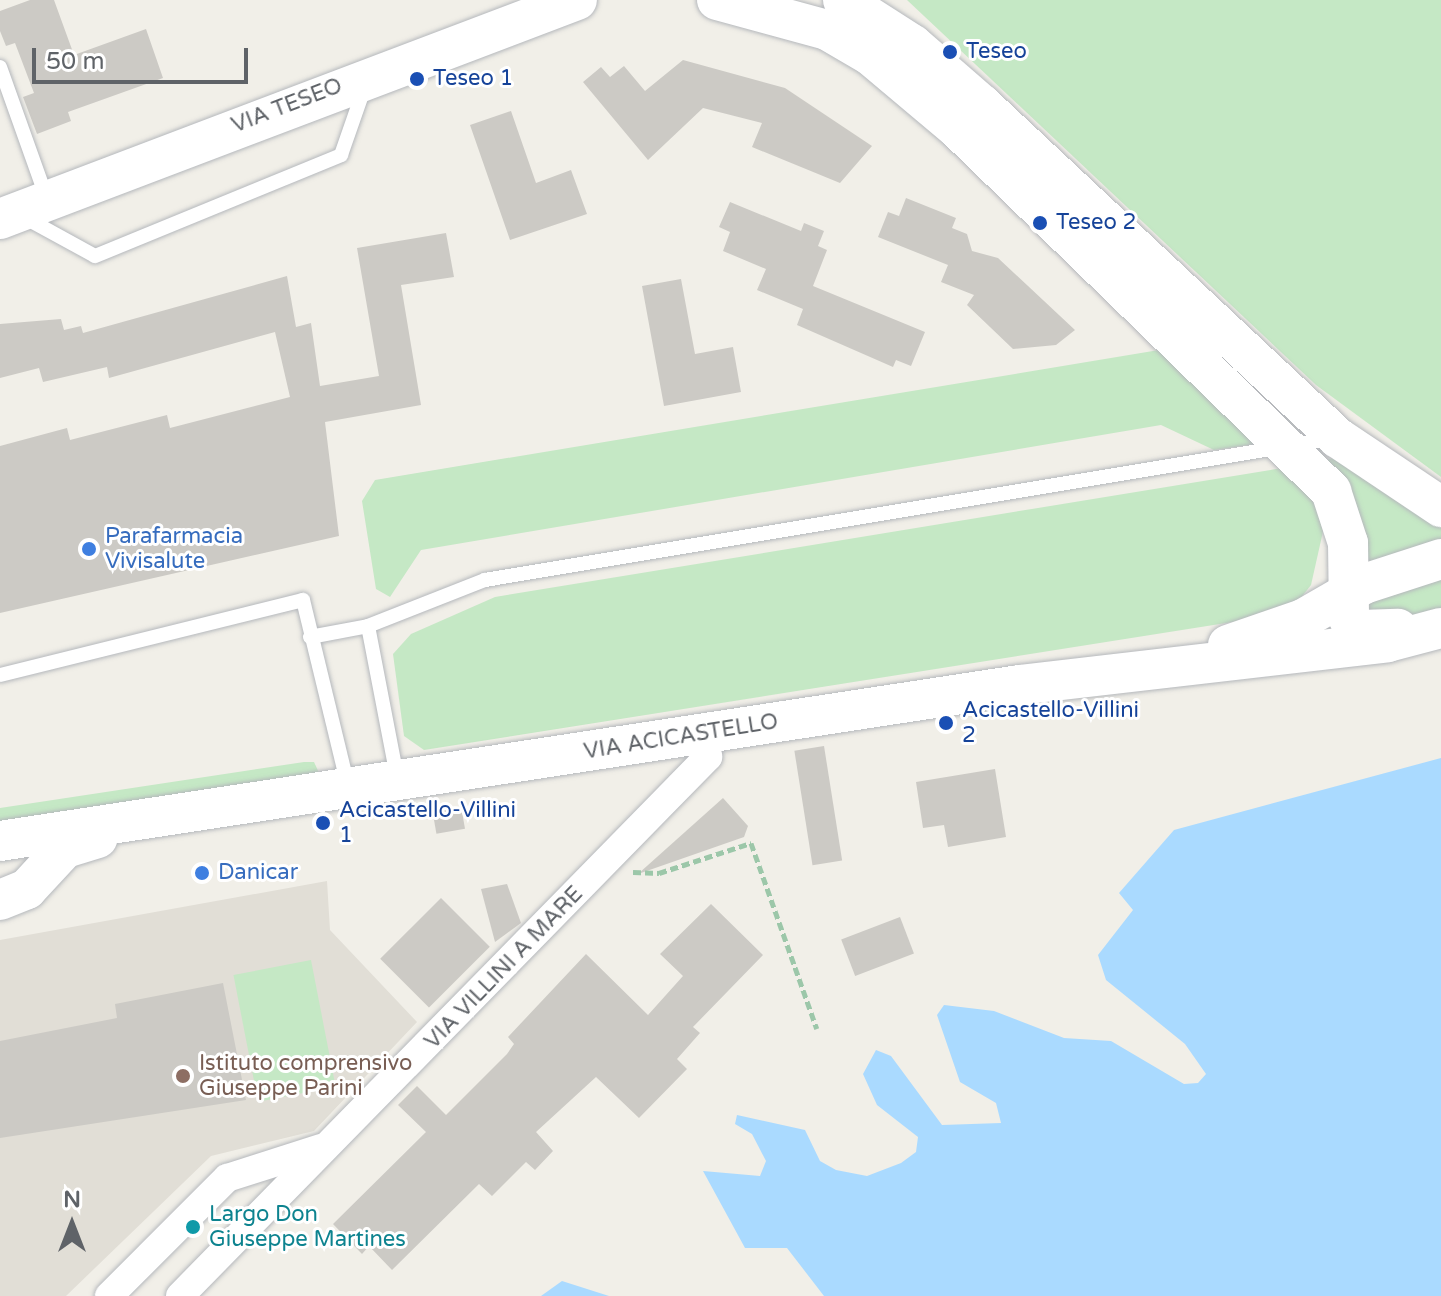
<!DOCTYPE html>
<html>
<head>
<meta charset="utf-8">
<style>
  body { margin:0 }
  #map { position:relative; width:1441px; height:1296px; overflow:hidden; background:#f1efe8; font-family:"Varela Round",sans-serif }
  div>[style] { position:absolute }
  .education>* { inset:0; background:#e1ded6 }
  .green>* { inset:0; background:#c5e8c5; transform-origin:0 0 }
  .water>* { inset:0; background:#aadaff }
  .building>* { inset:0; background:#cccac5; transform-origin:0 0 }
  .path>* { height:5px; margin-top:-2.5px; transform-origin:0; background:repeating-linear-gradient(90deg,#9cc7a9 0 8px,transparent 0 12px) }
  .roads { filter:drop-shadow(0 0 2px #b5b8bc) drop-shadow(0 0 2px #b5b8bc) }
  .lane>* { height:14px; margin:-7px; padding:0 7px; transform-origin:7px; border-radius:7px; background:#fff }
  .street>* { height:28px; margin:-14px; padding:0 14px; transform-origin:14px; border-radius:14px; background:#fff }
  .secondary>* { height:40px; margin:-20px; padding:0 20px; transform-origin:20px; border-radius:20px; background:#fff }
  .dots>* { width:22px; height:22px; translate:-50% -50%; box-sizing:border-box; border:4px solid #fff; border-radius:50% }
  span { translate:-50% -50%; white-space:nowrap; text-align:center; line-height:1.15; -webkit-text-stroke:6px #fff; paint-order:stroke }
  .transit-label { font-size:22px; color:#164399 }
  .left { translate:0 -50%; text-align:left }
  .street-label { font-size:22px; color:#5f6368 }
  .shop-label { font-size:22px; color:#366cbe }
  .education-label { font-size:22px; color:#785e54 }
  .culture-label { font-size:22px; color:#0d838f }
  .north { position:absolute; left:32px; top:1184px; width:80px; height:80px; -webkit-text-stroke:6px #fff; paint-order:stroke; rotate:0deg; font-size:22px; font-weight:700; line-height:32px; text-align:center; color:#5f6368 }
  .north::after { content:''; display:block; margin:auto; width:28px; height:36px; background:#5f6368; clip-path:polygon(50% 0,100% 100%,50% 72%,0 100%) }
  .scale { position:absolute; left:32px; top:48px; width:216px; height:36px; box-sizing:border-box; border:4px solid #5f6368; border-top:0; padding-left:10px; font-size:24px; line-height:28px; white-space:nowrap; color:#5f6368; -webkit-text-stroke:6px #fff; paint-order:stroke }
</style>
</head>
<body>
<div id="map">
  <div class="education">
    <i style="clip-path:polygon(327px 881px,330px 930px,417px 1022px,314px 1131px,211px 1156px,66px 1296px,0 1296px,0 940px)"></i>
  </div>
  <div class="green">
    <i style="clip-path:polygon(907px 0,1441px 0,1441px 477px,1316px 385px)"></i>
    <i style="clip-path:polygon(1165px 349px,1255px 444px,1214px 450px,1161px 425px,421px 550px,390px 597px,376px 589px,362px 501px,375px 480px)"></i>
    <i style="clip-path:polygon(1335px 457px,1441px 528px,1441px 552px,1356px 578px,1327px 460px)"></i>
    <i style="clip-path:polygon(1282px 468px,1314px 497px,1324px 527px,1311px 585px,1289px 613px,424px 750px,404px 736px,393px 654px,411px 634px,495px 597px)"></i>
    <i style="clip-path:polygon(1441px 568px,1441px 613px,1374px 623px,1360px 599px)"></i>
    <i style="clip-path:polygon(304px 762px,314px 762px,320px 775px,0 829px,0 808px)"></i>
    <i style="left:311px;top:960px;width:129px;height:79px;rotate:79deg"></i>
  </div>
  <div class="water">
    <i style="clip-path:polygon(1441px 758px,1441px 1296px,824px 1296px,787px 1248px,745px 1248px,703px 1171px,760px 1176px,766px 1161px,752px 1134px,735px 1124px,737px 1115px,805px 1130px,820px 1161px,836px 1170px,867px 1176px,901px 1163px,916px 1152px,918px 1137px,877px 1105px,863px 1074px,876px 1050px,891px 1056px,942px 1125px,1001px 1123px,996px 1103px,960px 1082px,937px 1015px,944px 1005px,994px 1011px,1064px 1038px,1111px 1041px,1184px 1084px,1198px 1083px,1206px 1074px,1185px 1044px,1106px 980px,1098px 955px,1133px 910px,1119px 893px,1174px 830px)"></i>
    <i style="clip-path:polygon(562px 1281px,609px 1296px,541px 1296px)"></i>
  </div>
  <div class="building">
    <i style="clip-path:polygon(30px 0,54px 0,74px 55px,146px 29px,163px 78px,68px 112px,71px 121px,37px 134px,23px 97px,34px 93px,15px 43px,6px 46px,0 31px,0 11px)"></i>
    <i style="clip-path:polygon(683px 60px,785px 88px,872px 146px,840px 183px,752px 147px,762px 123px,703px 108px,648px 160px,583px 82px,601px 67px,610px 77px,624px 66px,645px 91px)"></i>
    <i style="clip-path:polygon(511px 111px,536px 183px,571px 170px,587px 214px,510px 240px,470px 125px)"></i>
    <i style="clip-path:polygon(906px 198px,956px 218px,952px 228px,967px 234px,972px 251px,998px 258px,1075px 330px,1056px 345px,1013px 349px,967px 305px,974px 295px,941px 282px,948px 265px,878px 237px,888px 212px,899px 216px)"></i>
    <i style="clip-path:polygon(730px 202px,801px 231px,804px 223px,824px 231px,818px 246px,827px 250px,813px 286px,925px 332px,911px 366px,896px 360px,893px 367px,797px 325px,803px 309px,757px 290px,766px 269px,723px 251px,730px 232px,719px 227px)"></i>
    <i style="clip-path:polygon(446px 233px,454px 277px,401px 285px,421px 405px,325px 422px,339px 536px,0 613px,0 446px,67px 428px,70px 440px,167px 415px,170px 428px,290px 397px,275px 332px,109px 378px,107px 367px,43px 382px,39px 368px,0 378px,0 324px,61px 319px,64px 330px,81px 326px,83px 333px,287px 276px,296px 327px,311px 323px,320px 386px,379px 376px,357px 248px)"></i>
    <i style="clip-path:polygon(681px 279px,695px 354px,733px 347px,741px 392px,664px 406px,642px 286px)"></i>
    <i style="left:824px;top:746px;width:116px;height:30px;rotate:81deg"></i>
    <i style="clip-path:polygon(995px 769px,1006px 837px,948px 847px,944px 825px,923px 828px,916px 782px)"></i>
    <i style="clip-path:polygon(723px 798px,748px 826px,744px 837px,638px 874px)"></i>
    <i style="left:461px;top:806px;width:23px;height:29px;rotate:80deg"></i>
    <i style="clip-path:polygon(507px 884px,521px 923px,495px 942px,481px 889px)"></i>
    <i style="left:441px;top:898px;width:69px;height:86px;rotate:45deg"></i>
    <i style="clip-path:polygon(711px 904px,763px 955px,693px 1027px,700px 1033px,677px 1059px,687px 1069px,639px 1118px,596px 1077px,536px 1132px,553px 1151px,535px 1170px,526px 1162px,492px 1196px,479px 1184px,392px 1270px,369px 1246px,362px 1254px,333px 1224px,426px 1132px,398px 1105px,417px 1086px,446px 1115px,507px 1054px,514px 1044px,508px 1037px,586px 954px,648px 1015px,683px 976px,660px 954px)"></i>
    <i style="left:900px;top:917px;width:39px;height:63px;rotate:69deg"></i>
    <i style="clip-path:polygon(223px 983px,246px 1100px,0 1138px,0 1041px,117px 1018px,115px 1004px)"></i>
  </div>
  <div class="path">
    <i style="left:633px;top:872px;width:26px;rotate:2deg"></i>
    <i style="left:659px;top:873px;width:97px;rotate:-18.1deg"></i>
    <i style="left:751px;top:843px;width:197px;rotate:70.5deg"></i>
  </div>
  <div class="roads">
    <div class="lane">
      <i style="left:0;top:67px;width:140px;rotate:70.4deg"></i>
      <i style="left:22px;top:216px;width:83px;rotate:28.7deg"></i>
      <i style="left:95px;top:256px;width:266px;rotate:-22.3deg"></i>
      <i style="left:341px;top:155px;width:70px;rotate:-70.8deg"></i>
      <i style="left:368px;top:626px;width:154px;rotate:79.1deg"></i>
      <i style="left:310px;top:637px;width:59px;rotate:-10.7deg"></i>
      <i style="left:368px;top:626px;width:126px;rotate:-21.5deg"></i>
      <i style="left:485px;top:580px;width:857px;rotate:-9.47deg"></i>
      <i style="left:0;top:675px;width:312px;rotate:-13.9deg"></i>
      <i style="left:303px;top:600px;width:191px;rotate:76.4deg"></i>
    </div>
    <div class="street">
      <i style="left:109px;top:1296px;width:167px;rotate:-45deg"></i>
      <i style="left:227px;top:1178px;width:99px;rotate:-17.7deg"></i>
      <i style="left:180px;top:1296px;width:755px;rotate:-45.59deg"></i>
      <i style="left:708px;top:757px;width:24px;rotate:-99deg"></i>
    </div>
    <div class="secondary">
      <i style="left:717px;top:0;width:114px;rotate:15.3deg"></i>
      <i style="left:827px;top:30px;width:50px;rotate:30.2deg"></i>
      <i style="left:870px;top:55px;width:115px;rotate:40.1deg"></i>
      <i style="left:958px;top:129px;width:520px;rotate:44.14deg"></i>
      <i style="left:1331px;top:491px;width:55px;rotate:71.9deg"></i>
      <i style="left:1348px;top:543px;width:76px;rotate:89.2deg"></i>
      <i style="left:1349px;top:619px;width:16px;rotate:43deg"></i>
      <i style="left:1361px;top:630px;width:37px;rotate:-2deg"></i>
      <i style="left:843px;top:0;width:83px;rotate:32.7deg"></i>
      <i style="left:913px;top:45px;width:91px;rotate:41deg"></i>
      <i style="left:982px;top:105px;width:487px;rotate:43.1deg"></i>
      <i style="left:1338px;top:438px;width:124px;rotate:33.8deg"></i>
      <i style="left:0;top:219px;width:617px;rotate:-20.78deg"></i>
      <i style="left:1228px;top:645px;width:79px;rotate:-19.1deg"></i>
      <i style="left:1303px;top:619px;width:70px;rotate:-29.8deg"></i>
      <i style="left:1364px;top:584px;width:81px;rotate:-18deg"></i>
      <i style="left:0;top:841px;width:1031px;rotate:-8.7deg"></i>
      <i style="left:1019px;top:685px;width:371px;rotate:-6.6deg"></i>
      <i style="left:1388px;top:642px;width:55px;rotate:-14.8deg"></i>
      <i style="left:0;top:900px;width:29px;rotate:-22deg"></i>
      <i style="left:27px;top:889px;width:56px;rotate:-47.2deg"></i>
      <i style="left:65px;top:848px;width:34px;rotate:-17deg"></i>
    </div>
  </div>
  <div class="dots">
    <i style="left:950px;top:52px;background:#1a4fb4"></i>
    <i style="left:417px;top:79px;background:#1a4fb4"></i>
    <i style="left:1040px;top:223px;background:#1a4fb4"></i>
    <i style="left:89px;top:549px;background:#3f7fe0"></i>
    <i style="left:946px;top:723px;background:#1a4fb4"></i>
    <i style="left:323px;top:823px;background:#1a4fb4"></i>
    <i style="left:202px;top:873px;background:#3f7fe0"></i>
    <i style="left:183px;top:1076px;background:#8d6e63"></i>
    <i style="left:193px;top:1227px;background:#0f9aa8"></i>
  </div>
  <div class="transit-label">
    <span class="left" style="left:966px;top:52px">Teseo</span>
    <span class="left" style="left:433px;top:79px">Teseo 1</span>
    <span class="left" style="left:1056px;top:223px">Teseo 2</span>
    <span class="left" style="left:962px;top:723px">Acicastello-Villini<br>2</span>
    <span class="left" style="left:339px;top:823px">Acicastello-Villini<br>1</span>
  </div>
  <div class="street-label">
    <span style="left:287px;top:106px;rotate:-21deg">VIA TESEO</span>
    <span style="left:681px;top:737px;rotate:-9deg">VIA ACICASTELLO</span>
    <span style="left:504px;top:968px;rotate:-46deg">VIA VILLINI A MARE</span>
  </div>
  <div class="shop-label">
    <span class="left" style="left:105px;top:549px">Parafarmacia<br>Vivisalute</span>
    <span class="left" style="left:218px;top:873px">Danicar</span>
  </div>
  <div class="education-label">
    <span class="left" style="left:199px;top:1076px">Istituto comprensivo<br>Giuseppe Parini</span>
  </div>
  <div class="culture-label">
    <span class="left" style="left:209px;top:1227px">Largo Don<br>Giuseppe Martines</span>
  </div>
  <div class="north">N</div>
  <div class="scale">50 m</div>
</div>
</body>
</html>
